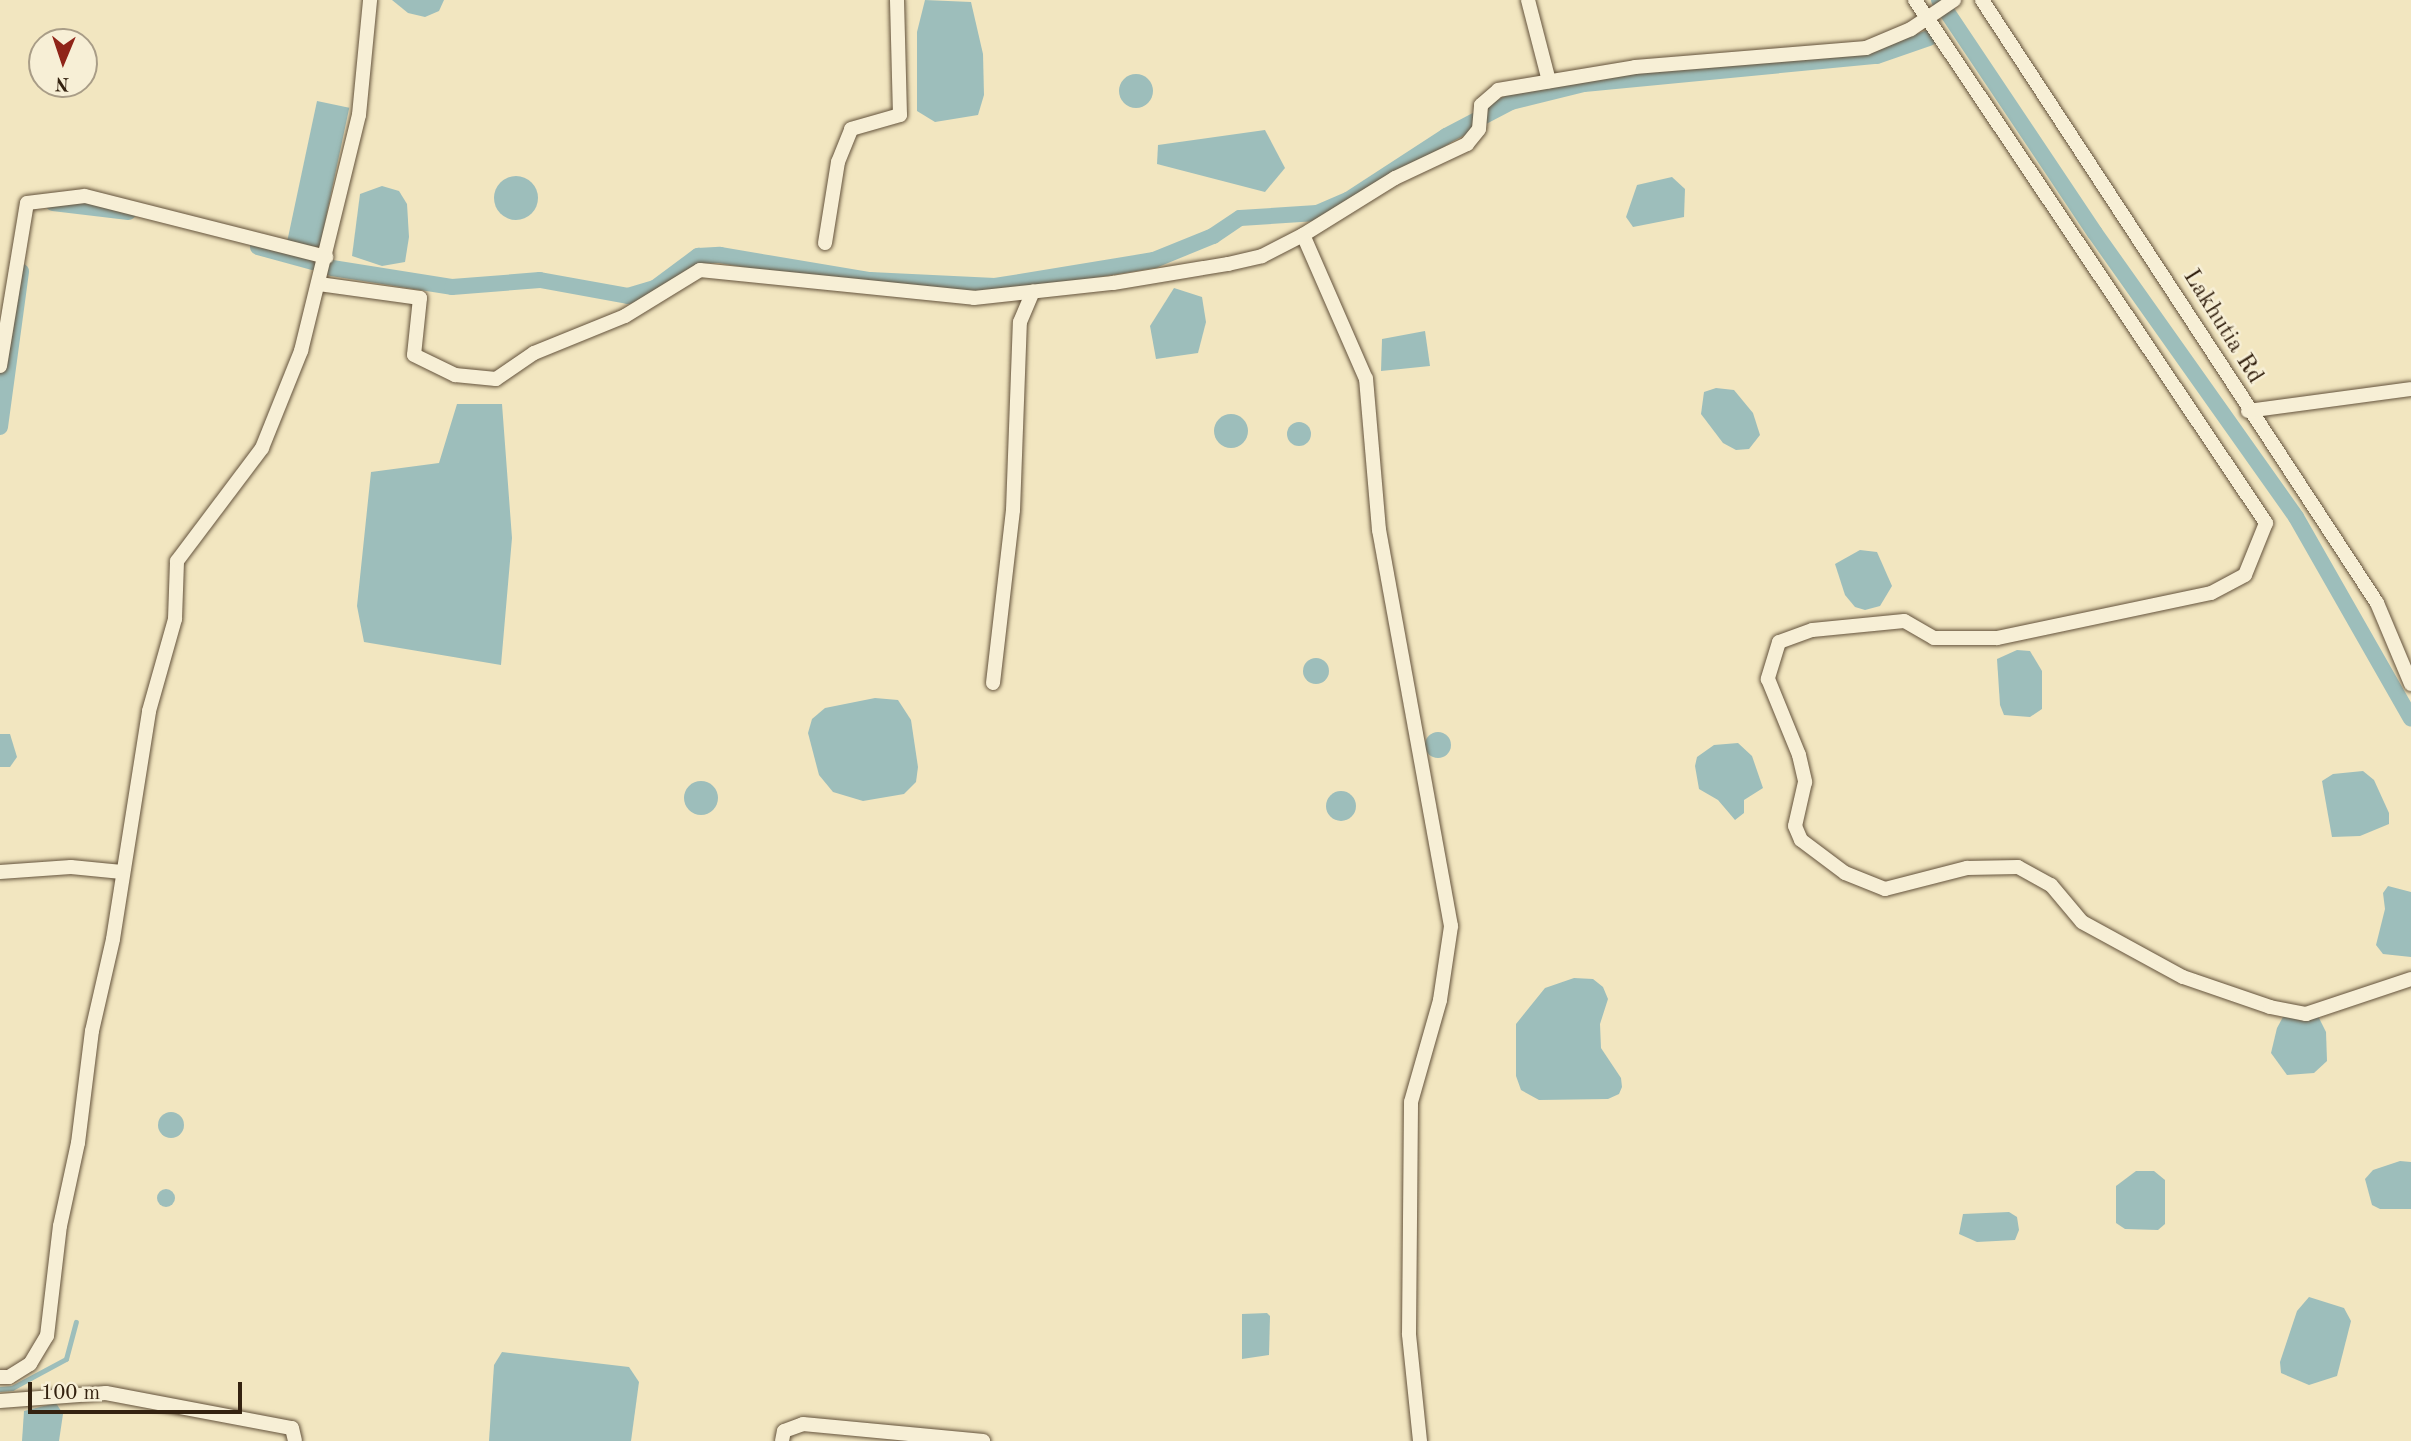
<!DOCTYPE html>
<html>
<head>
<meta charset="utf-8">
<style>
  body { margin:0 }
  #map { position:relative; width:2411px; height:1441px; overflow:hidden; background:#f2e6c0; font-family:"Old Standard TT",serif }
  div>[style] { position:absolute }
  .water>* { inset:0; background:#9dbebb; transform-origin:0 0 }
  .round { border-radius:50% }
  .stream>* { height:4.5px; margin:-2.25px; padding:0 2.25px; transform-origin:2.25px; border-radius:2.25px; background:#9dbebb }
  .canal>* { height:16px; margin:-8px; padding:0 8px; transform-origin:8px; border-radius:8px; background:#9dbebb }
  .roads { filter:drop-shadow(0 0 2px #64533c) drop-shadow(0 0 2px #64533c) }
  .minor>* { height:14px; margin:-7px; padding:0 7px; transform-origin:7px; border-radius:7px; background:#f7efd6 }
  span { translate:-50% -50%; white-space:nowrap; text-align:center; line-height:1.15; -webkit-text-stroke:5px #f7efd6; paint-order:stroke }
  .street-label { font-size:24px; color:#342210 }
  .north { position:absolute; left:28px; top:28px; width:70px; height:70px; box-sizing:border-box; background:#f7efd6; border:2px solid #a99d87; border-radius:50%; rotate:182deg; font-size:19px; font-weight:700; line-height:28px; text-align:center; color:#342210 }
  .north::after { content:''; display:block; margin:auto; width:24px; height:32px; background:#8f2418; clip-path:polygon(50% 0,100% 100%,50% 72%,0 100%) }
  .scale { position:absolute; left:28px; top:1382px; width:214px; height:32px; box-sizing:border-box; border:4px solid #342210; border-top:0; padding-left:9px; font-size:21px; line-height:24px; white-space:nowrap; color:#342210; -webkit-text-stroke:5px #f7efd6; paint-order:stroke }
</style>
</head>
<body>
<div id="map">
  <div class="water">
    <i style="clip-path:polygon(392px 0,444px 0,439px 11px,425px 17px,408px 13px)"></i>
    <i style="clip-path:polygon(925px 0,971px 2px,983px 54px,984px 95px,978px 115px,935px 122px,917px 111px,917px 32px)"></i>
    <i class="round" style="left:1119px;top:74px;width:34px;height:34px"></i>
    <i style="left:317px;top:101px;width:33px;height:143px;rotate:12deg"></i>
    <i style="clip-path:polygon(1265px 130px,1285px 168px,1265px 192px,1157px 164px,1158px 145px)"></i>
    <i class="round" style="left:494px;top:176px;width:44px;height:44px"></i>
    <i style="clip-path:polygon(1672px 177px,1685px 189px,1684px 217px,1633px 227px,1626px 217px,1637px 185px)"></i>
    <i style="clip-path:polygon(382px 186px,399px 191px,407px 204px,409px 237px,405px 262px,382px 266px,352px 256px,360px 194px)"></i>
    <i style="clip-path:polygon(1174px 288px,1202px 297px,1206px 322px,1198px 353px,1156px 359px,1150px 326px)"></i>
    <i style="clip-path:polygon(1425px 331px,1430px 366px,1381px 371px,1382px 339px)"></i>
    <i style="clip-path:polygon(1716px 388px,1734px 390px,1753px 413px,1760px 435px,1749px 449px,1736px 450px,1723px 443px,1701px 414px,1704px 392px)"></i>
    <i style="clip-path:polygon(457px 404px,502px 404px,512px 538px,501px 665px,364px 642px,357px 606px,371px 472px,439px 463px)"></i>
    <i class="round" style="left:1214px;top:414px;width:34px;height:34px"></i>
    <i class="round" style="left:1287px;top:422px;width:24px;height:24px"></i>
    <i style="clip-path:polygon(1860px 550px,1877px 552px,1892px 586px,1880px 606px,1865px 610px,1855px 607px,1845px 595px,1835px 564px)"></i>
    <i style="clip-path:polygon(2017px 650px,2030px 651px,2042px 671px,2042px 709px,2030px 717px,2004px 715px,2000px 705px,1997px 659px)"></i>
    <i class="round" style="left:1303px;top:658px;width:26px;height:26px"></i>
    <i style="clip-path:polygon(875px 698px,898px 700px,911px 720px,918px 767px,916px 782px,904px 794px,863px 801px,833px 792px,819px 775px,808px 733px,812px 719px,825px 708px)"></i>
    <i class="round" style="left:1425px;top:732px;width:26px;height:26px"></i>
    <i style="clip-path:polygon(10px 734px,17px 757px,10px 767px,0 767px,0 734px)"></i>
    <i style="clip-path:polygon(1738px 743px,1752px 756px,1763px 788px,1744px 800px,1744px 813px,1735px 820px,1718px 800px,1699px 789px,1695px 766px,1697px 757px,1714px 745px)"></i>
    <i style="clip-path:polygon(2363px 771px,2374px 780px,2389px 813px,2389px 824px,2360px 836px,2332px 837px,2322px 781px,2333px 774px)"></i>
    <i class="round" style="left:684px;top:781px;width:34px;height:34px"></i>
    <i class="round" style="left:1326px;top:791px;width:30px;height:30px"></i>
    <i style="clip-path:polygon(2388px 886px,2411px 892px,2411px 957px,2383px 954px,2376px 945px,2385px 909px,2383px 893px)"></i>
    <i style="clip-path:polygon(1574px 978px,1593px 979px,1603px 987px,1608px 999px,1600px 1024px,1601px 1048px,1621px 1078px,1622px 1087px,1619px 1094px,1608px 1099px,1539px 1100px,1521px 1090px,1516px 1076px,1516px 1024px,1545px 988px)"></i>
    <i style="clip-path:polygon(2293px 1014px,2318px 1016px,2326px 1032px,2327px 1061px,2314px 1073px,2287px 1075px,2271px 1053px,2277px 1028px,2283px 1017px)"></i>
    <i class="round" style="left:158px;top:1112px;width:26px;height:26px"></i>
    <i style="clip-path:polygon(2400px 1161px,2411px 1162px,2411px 1209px,2380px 1209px,2372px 1205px,2365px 1179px,2373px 1170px)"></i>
    <i style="clip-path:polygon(2136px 1171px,2154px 1171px,2165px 1180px,2165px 1224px,2158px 1230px,2125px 1229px,2116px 1223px,2116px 1186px)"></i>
    <i class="round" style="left:157px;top:1189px;width:18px;height:18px"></i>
    <i style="clip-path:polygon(2009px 1212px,2017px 1217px,2019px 1230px,2015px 1240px,1977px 1242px,1959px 1234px,1963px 1214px)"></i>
    <i style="clip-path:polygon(2309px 1297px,2344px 1308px,2351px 1321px,2337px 1376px,2309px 1385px,2281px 1373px,2280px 1362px,2297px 1311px)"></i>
    <i style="clip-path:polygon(1267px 1313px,1270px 1316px,1269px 1355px,1242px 1359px,1242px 1314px)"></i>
    <i style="clip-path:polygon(502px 1352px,629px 1367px,639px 1382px,631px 1441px,489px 1441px,494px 1365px)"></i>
    <i style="clip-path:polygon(56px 1403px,63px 1414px,59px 1441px,22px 1441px,24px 1411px)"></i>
  </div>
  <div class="stream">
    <i style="left:0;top:1389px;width:12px;rotate:-5deg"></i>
    <i style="left:12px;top:1388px;width:61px;rotate:-28.2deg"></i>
    <i style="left:66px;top:1359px;width:38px;rotate:-75deg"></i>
  </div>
  <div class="canal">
    <i style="left:1939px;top:0;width:280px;rotate:56.2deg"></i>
    <i style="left:2095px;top:233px;width:348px;rotate:54.7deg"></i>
    <i style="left:2296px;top:517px;width:232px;rotate:60.3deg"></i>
    <i style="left:53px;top:203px;width:76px;rotate:6.8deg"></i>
    <i style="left:258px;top:247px;width:57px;rotate:15.3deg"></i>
    <i style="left:332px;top:268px;width:121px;rotate:9deg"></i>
    <i style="left:452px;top:287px;width:88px;rotate:-4.5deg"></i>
    <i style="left:540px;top:280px;width:89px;rotate:10.3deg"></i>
    <i style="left:628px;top:296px;width:28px;rotate:-17deg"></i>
    <i style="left:655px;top:288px;width:54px;rotate:-36.7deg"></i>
    <i style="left:698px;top:256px;width:22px;rotate:-3deg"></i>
    <i style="left:720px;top:255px;width:152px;rotate:9.5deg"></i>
    <i style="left:870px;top:280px;width:125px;rotate:2.7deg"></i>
    <i style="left:995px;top:286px;width:161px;rotate:-9.3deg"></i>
    <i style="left:1154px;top:260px;width:64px;rotate:-22.1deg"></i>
    <i style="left:1213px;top:236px;width:32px;rotate:-34deg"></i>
    <i style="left:1240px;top:218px;width:77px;rotate:-3.7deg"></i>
    <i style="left:1317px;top:213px;width:34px;rotate:-23deg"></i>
    <i style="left:1348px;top:200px;width:117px;rotate:-33.1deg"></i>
    <i style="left:1446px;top:136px;width:73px;rotate:-27.6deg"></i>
    <i style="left:1511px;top:102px;width:75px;rotate:-13.9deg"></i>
    <i style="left:1584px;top:84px;width:294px;rotate:-5.5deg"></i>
    <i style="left:1877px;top:56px;width:55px;rotate:-19.1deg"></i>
    <i style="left:0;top:427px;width:157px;rotate:-82.3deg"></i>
  </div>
  <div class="roads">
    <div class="minor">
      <i style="left:1528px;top:0;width:84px;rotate:75.5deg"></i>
      <i style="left:1915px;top:0;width:630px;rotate:56.13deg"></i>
      <i style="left:2266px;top:523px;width:56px;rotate:112deg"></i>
      <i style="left:2245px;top:575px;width:38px;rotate:152deg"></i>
      <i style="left:2211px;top:593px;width:219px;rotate:168.1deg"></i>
      <i style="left:1997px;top:638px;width:63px;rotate:180deg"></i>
      <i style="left:1934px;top:638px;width:34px;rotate:-150deg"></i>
      <i style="left:1904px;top:621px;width:92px;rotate:174.4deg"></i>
      <i style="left:1812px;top:630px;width:35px;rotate:160deg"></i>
      <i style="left:1779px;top:642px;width:39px;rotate:107deg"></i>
      <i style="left:1768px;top:679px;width:82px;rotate:67.8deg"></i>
      <i style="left:1799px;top:755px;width:28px;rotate:77deg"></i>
      <i style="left:1805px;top:782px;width:45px;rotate:102.8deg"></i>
      <i style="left:1795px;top:826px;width:15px;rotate:67deg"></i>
      <i style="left:1801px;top:840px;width:55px;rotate:36.9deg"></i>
      <i style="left:1845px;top:873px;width:43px;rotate:21.8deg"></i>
      <i style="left:1885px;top:889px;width:85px;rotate:-14.4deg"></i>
      <i style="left:1967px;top:868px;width:51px;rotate:-1.1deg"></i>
      <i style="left:2018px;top:867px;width:38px;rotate:29deg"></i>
      <i style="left:2051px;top:885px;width:48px;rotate:50deg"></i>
      <i style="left:2082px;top:922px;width:115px;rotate:28.6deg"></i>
      <i style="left:2183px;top:977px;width:92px;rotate:19deg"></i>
      <i style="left:2270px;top:1007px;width:37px;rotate:11deg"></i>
      <i style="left:2306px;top:1014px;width:111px;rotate:-18.4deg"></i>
      <i style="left:1982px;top:0;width:721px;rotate:56.77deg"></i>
      <i style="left:2377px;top:603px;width:88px;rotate:67.2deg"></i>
      <i style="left:825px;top:243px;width:82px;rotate:-80.9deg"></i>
      <i style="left:838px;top:162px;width:35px;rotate:-68deg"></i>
      <i style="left:851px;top:129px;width:51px;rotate:-15.9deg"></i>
      <i style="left:900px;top:115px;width:115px;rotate:-91.5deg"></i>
      <i style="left:319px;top:284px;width:102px;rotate:7.9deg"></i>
      <i style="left:420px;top:298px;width:57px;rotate:96deg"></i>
      <i style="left:414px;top:355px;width:46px;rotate:26deg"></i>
      <i style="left:455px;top:375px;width:41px;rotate:5.6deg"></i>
      <i style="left:496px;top:379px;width:46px;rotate:-34.4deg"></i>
      <i style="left:534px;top:353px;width:98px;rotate:-22.1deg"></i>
      <i style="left:625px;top:316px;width:88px;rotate:-31.5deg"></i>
      <i style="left:700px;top:270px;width:275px;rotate:5.8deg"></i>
      <i style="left:974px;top:298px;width:140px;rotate:-6.2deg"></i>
      <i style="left:1113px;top:283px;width:117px;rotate:-9.4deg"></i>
      <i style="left:1228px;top:264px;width:35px;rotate:-13deg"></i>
      <i style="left:1262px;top:256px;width:46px;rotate:-27.1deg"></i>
      <i style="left:0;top:366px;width:165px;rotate:-80.6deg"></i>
      <i style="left:27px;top:203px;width:58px;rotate:-6.9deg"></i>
      <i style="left:85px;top:196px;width:249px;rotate:14.2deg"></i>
      <i style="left:2248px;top:411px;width:164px;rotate:-7.7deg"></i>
      <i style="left:993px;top:683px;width:174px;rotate:-83.4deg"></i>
      <i style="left:1013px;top:510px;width:188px;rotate:-87.9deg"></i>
      <i style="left:1020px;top:322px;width:33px;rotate:-67deg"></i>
      <i style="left:0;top:872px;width:71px;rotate:-4deg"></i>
      <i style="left:71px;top:867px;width:51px;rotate:5.6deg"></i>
      <i style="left:0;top:1377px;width:9px"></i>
      <i style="left:9px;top:1377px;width:25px;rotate:-32deg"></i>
      <i style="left:30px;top:1364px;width:33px;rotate:-59deg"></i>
      <i style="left:47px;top:1336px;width:111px;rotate:-83.3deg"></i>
      <i style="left:60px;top:1226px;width:85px;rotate:-77.8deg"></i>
      <i style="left:78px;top:1143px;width:113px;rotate:-82.9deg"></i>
      <i style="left:92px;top:1031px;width:94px;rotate:-77.1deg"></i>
      <i style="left:113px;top:939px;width:231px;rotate:-81deg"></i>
      <i style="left:149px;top:711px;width:96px;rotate:-74.2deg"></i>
      <i style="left:175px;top:619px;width:58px;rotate:-88deg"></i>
      <i style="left:177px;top:561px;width:141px;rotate:-53deg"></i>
      <i style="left:262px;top:448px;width:105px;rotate:-68.1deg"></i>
      <i style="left:301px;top:351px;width:243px;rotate:-76.2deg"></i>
      <i style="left:359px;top:115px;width:116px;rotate:-84.5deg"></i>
      <i style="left:0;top:1401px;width:106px;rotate:-4.3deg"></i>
      <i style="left:106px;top:1393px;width:189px;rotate:10.7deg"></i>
      <i style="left:292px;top:1428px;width:13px;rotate:77deg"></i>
      <i style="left:782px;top:1441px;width:10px;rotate:-79deg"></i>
      <i style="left:784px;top:1431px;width:20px;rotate:-20deg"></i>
      <i style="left:803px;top:1424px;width:181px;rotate:5.4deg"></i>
      <i style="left:1420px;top:1441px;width:108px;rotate:-95.9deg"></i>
      <i style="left:1409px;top:1334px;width:232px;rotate:-89.5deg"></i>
      <i style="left:1411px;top:1102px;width:106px;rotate:-74.1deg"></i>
      <i style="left:1440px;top:1000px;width:75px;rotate:-81.5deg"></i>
      <i style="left:1451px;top:926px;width:402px;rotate:-100.3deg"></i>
      <i style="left:1379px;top:530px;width:152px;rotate:-94.9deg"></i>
      <i style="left:1366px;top:379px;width:157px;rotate:-113.6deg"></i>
      <i style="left:1303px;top:235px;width:108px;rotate:-31.8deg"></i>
      <i style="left:1395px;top:178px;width:80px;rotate:-25.3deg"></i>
      <i style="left:1467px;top:144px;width:19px;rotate:-51deg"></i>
      <i style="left:1479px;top:129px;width:24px;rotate:-85deg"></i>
      <i style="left:1481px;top:105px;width:23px;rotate:-41deg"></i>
      <i style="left:1498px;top:90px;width:139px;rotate:-9.5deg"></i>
      <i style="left:1635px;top:67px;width:232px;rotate:-4.7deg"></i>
      <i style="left:1866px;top:48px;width:49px;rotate:-22.9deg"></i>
      <i style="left:1911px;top:29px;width:52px;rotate:-34deg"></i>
    </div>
  </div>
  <div class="street-label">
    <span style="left:2222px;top:327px;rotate:58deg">Lakhutia Rd</span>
  </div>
  <div class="north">N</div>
  <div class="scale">100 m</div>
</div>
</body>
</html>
